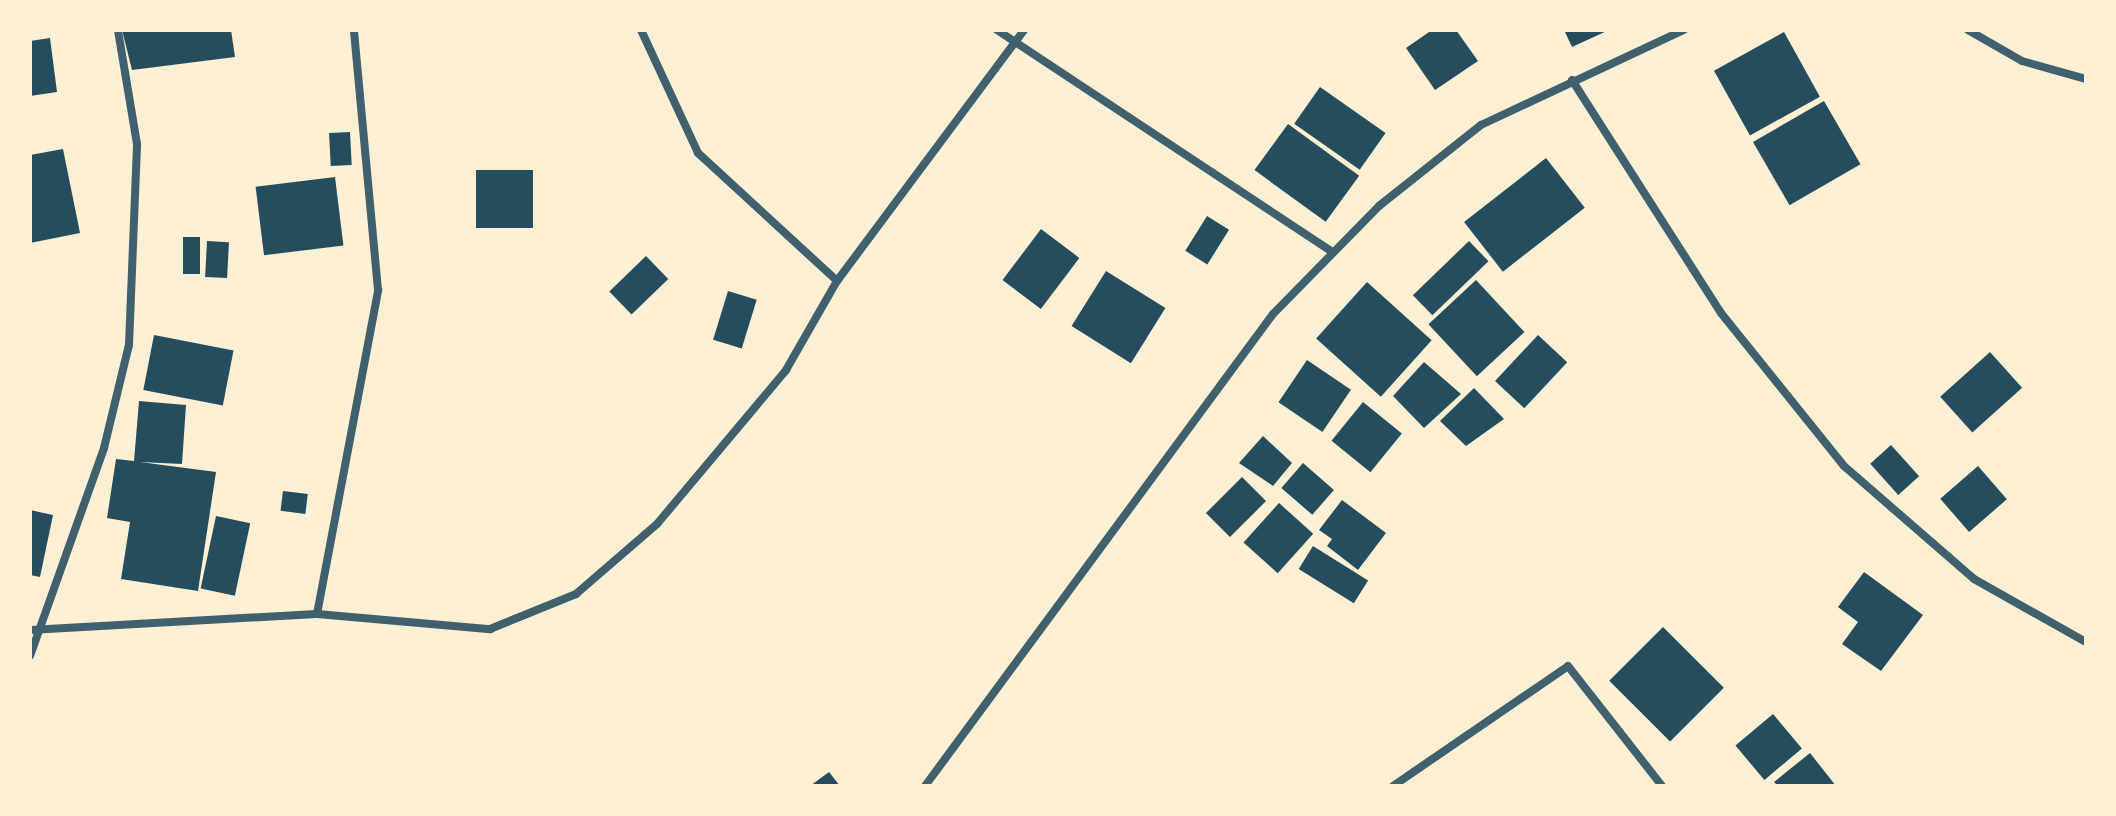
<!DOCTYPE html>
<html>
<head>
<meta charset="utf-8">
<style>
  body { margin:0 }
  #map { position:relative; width:2116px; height:816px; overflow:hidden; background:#fdf0d5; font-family:"Fira Sans Condensed",sans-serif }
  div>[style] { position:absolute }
  .building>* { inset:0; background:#264d5e; transform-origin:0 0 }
  .minor>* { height:8px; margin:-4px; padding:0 4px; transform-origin:4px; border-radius:4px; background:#3f606c }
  span { translate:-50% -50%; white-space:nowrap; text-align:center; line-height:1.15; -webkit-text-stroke:6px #fdf0d5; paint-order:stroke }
  .frame { position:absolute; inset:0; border:32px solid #fdf0d5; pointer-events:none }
</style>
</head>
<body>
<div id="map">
  <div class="building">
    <i style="clip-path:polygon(122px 30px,231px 30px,235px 57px,132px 70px)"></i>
    <i style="clip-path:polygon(1432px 30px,1456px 30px,1478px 61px,1435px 90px,1406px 48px)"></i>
    <i style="clip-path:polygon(1564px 30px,1609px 30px,1572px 47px)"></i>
    <i style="left:1784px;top:32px;width:74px;height:80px;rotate:61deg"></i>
    <i style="clip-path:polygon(50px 38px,57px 92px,30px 96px,30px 41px)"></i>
    <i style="left:1320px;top:87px;width:80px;height:45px;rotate:35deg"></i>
    <i style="left:1824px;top:101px;width:73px;height:82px;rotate:60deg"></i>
    <i style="left:1288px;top:124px;width:88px;height:57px;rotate:36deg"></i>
    <i style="left:350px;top:132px;width:33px;height:21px;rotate:87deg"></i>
    <i style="clip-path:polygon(63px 149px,80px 233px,30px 243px,30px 155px)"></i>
    <i style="left:1546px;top:158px;width:63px;height:104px;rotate:52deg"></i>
    <i style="left:476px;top:170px;width:57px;height:58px"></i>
    <i style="left:335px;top:177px;width:69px;height:80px;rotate:83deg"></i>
    <i style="left:1207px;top:216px;width:26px;height:41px;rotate:32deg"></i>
    <i style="left:1041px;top:229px;width:48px;height:64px;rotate:37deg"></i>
    <i style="left:183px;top:237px;width:17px;height:37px"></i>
    <i style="left:207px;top:241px;width:22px;height:36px;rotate:3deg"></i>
    <i style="left:1469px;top:241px;width:28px;height:78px;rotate:46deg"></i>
    <i style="left:646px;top:256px;width:32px;height:51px;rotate:46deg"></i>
    <i style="left:1106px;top:271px;width:70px;height:65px;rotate:32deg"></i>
    <i style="left:1476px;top:280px;width:71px;height:65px;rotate:47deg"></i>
    <i style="left:1367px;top:282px;width:87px;height:76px;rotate:42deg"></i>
    <i style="left:728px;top:291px;width:30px;height:51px;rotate:17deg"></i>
    <i style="left:154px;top:335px;width:81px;height:56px;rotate:11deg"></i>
    <i style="left:1538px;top:335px;width:40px;height:63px;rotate:43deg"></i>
    <i style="left:1990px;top:352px;width:48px;height:67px;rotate:48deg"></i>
    <i style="left:1307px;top:360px;width:53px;height:51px;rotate:34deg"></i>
    <i style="clip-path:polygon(1424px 362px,1461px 394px,1424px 428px,1393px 396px)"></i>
    <i style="clip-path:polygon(1474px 388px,1504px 419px,1466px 446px,1440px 421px)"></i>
    <i style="clip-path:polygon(139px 401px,186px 405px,182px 464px,140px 462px,216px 472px,198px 591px,121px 579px,130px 522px,107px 518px,116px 459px,134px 461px)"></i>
    <i style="left:1363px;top:402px;width:50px;height:50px;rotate:39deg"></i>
    <i style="clip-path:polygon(1263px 436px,1292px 463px,1273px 486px,1239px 463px)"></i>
    <i style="left:1891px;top:445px;width:42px;height:28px;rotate:48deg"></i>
    <i style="left:1303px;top:463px;width:41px;height:33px;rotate:41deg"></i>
    <i style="left:1978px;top:466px;width:44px;height:50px;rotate:49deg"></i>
    <i style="left:1242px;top:477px;width:34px;height:51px;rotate:45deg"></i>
    <i style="left:283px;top:491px;width:25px;height:20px;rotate:7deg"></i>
    <i style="clip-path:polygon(1342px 500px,1386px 533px,1358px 570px,1327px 546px,1332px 539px,1319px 530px)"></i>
    <i style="left:1279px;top:503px;width:46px;height:53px;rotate:42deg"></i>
    <i style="clip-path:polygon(30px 510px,53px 515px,40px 577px,30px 575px)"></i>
    <i style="left:216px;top:516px;width:35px;height:74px;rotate:12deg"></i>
    <i style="left:1313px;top:546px;width:65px;height:27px;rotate:32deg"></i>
    <i style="clip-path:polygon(1864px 572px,1923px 615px,1881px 671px,1842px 644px,1858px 622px,1838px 607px)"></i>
    <i style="left:1663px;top:627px;width:86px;height:76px;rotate:45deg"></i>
    <i style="left:1773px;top:714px;width:45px;height:49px;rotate:50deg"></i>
    <i style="clip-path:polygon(1810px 753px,1836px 786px,1778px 786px,1774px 782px)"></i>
    <i style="clip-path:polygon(829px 772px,840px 786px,810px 786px)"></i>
  </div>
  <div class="minor">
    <i style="left:641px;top:30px;width:136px;rotate:65.1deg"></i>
    <i style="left:698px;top:153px;width:189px;rotate:42.6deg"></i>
    <i style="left:997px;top:30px;width:403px;rotate:33.5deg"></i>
    <i style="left:1968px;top:30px;width:62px;rotate:29.9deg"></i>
    <i style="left:2022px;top:61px;width:66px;rotate:15.7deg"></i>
    <i style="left:1572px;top:80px;width:277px;rotate:57.4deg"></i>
    <i style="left:1721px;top:313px;width:196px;rotate:51.2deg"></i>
    <i style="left:1844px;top:466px;width:172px;rotate:41deg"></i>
    <i style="left:1974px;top:579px;width:129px;rotate:29.4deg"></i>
    <i style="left:317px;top:614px;width:330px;rotate:-79.3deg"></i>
    <i style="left:378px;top:290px;width:261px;rotate:-95.3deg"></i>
    <i style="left:30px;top:630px;width:287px;rotate:-3.2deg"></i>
    <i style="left:317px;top:614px;width:174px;rotate:5deg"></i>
    <i style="left:490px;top:629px;width:93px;rotate:-22.1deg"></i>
    <i style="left:576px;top:594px;width:107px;rotate:-40.8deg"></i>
    <i style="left:657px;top:524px;width:201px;rotate:-50deg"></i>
    <i style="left:786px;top:370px;width:103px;rotate:-60.2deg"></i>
    <i style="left:837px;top:281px;width:313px;rotate:-53.3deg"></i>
    <i style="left:30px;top:656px;width:221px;rotate:-70.4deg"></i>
    <i style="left:104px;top:448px;width:106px;rotate:-76.4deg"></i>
    <i style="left:129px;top:345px;width:201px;rotate:-87.7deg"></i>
    <i style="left:137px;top:144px;width:116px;rotate:-99.5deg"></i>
    <i style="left:925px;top:786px;width:586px;rotate:-53.6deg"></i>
    <i style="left:1273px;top:314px;width:151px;rotate:-45.5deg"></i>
    <i style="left:1379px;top:206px;width:130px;rotate:-38.5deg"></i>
    <i style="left:1481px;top:125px;width:224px;rotate:-25.1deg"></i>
    <i style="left:1393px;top:786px;width:212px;rotate:-34.4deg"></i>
    <i style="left:1568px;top:666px;width:152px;rotate:51.9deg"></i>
  </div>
  <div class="frame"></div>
</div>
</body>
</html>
